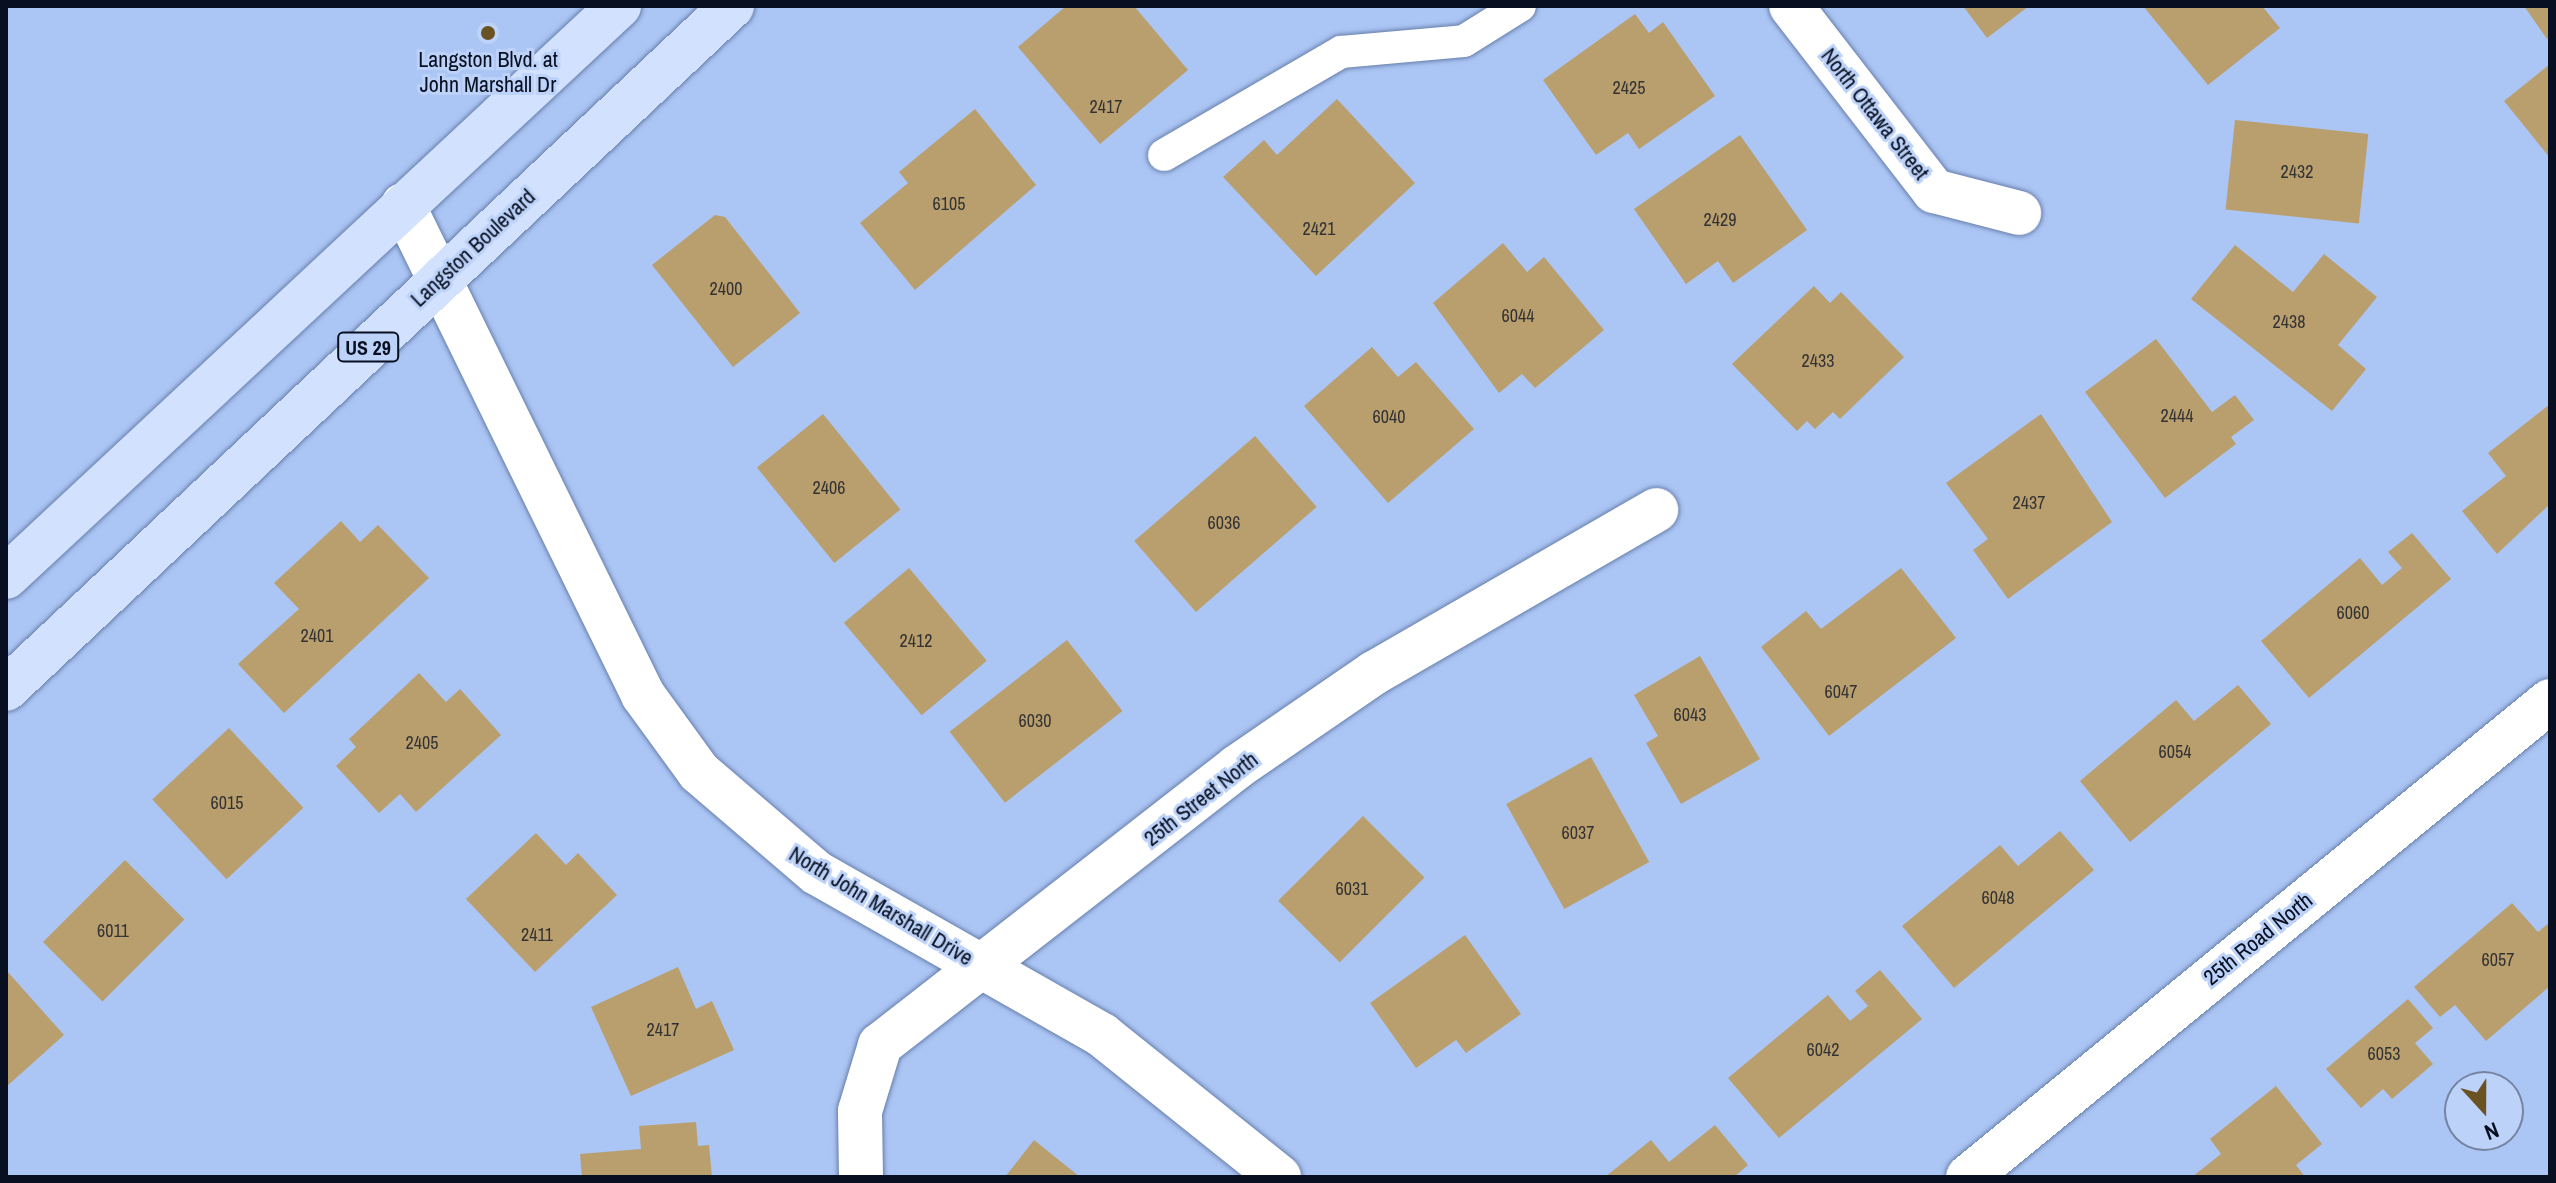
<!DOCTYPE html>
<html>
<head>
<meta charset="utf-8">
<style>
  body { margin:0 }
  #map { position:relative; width:2556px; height:1183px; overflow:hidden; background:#abc5f4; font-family:"Archivo Narrow",sans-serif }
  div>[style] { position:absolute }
  .building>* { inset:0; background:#ba9f6e; transform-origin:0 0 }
  .roads { filter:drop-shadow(0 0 2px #677fab) drop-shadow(0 0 2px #677fab) }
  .lane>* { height:32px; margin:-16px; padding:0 16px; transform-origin:16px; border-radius:16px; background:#fff }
  .street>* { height:44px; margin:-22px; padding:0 22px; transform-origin:22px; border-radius:22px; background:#fff }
  .primary>* { height:44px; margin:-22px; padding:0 22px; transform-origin:22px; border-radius:22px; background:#d1e1fe }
  .dots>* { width:22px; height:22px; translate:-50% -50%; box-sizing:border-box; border:4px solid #bdd2f8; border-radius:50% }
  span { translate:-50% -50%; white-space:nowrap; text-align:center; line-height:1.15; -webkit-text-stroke:6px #bdd2f8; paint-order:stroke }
  .number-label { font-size:18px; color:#343334 }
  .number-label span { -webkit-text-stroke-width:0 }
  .shield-label span { padding:2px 6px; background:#bdd2f8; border:2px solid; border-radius:6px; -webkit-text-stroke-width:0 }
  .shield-label { font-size:20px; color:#070f20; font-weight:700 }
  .poi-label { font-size:22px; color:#070f20 }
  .street-label { font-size:22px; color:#070f20 }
  .frame { position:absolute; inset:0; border:8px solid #070f20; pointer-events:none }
  .north { position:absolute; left:2444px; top:1071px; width:80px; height:80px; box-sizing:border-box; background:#bdd2f8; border:2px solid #7484a2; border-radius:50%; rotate:159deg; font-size:22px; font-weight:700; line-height:32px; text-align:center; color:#070f20 }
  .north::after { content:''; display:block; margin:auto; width:28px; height:36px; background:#6a5223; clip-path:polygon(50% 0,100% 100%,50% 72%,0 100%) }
</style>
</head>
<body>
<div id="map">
  <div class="building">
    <i style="clip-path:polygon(1066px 6px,1134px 6px,1188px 70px,1100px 144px,1018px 47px)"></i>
    <i style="clip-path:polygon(1963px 6px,2029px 6px,1987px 38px)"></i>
    <i style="clip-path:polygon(2143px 6px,2262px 6px,2280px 28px,2208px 85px)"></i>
    <i style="clip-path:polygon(2524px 6px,2550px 6px,2550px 37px,2547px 39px)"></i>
    <i style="clip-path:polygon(1635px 14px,1649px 33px,1663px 22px,1715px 96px,1639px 149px,1628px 133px,1596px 155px,1543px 80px)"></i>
    <i style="clip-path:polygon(2550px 64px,2550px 158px,2504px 101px)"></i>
    <i style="clip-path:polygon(1337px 99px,1415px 183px,1316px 276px,1223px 177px,1264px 140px,1277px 155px)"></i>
    <i style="clip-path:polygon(975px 109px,1036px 185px,915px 290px,860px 223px,908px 183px,899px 172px)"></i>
    <i style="left:2235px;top:120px;width:134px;height:90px;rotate:6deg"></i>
    <i style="clip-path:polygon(1740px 135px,1807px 230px,1733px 283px,1718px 261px,1686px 284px,1634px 209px)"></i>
    <i style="clip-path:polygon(715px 215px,725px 217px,800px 313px,733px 367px,652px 265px)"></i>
    <i style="clip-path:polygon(1503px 243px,1527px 272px,1544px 257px,1604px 330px,1535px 388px,1522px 374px,1499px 393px,1433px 303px)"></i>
    <i style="clip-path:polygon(2235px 245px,2293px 292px,2324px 254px,2377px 297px,2338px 345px,2366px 369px,2332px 411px,2191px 299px)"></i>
    <i style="clip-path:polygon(1814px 286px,1830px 303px,1841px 292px,1904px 357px,1840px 419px,1833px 412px,1815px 429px,1807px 421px,1797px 431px,1732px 364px)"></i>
    <i style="clip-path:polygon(2156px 339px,2212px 412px,2235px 395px,2254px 420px,2231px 437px,2236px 444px,2165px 498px,2085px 392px)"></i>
    <i style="clip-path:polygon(1372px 347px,1398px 377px,1416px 362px,1474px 429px,1388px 503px,1304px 406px)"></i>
    <i style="clip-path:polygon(2550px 404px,2550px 504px,2497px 554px,2462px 511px,2506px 476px,2488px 453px)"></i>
    <i style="left:823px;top:414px;width:123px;height:85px;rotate:51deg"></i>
    <i style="clip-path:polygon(2041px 414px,2112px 522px,2008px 599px,1973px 550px,1988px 539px,1946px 483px)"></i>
    <i style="left:1255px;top:436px;width:94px;height:160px;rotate:49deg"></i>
    <i style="clip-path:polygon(341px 521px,360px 542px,378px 525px,429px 578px,284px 713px,238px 664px,299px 609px,274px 583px)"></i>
    <i style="clip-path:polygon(2412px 533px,2451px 579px,2309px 698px,2261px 641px,2360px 558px,2382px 585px,2402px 568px,2388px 552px)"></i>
    <i style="left:909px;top:568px;width:121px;height:85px;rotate:50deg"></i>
    <i style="clip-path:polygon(1901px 568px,1956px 638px,1829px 736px,1761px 647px,1806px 611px,1821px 629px)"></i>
    <i style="left:1067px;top:640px;width:90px;height:149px;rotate:52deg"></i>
    <i style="clip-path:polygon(1700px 656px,1760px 759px,1681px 804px,1646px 743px,1658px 736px,1634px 695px)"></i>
    <i style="clip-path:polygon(419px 673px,446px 702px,460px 689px,501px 735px,416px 812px,400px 794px,379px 813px,336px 766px,356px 747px,349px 739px)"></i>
    <i style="clip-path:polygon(2238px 685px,2271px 724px,2130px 842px,2080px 781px,2176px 700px,2194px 721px)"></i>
    <i style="left:229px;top:728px;width:109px;height:105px;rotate:47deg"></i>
    <i style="left:1591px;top:757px;width:120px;height:97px;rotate:61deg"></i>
    <i style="left:1363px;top:816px;width:87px;height:120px;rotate:45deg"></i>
    <i style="clip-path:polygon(2060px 831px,2094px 870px,1954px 988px,1902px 926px,2000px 845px,2018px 866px)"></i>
    <i style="clip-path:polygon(536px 833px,566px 865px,578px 853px,617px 895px,535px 972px,466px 899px)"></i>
    <i style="left:125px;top:860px;width:84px;height:116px;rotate:45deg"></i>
    <i style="clip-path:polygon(2512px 903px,2538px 932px,2550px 922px,2550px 986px,2486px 1041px,2455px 1005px,2440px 1017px,2414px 987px)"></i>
    <i style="clip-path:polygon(1465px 935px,1521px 1014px,1466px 1053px,1456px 1040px,1416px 1068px,1370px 1003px)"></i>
    <i style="clip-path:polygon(678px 967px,696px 1009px,712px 1001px,734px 1050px,631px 1096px,591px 1007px)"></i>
    <i style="clip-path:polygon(6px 970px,64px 1035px,6px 1087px)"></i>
    <i style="clip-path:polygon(1880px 970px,1922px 1019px,1779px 1138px,1728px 1078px,1828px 995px,1850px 1021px,1868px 1006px,1855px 991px)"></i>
    <i style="clip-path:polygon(2408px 999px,2433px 1028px,2415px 1043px,2433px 1064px,2392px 1099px,2383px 1089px,2361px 1108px,2326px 1069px)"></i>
    <i style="clip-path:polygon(2276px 1086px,2322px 1144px,2296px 1165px,2305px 1177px,2192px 1177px,2221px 1154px,2210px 1139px)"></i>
    <i style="clip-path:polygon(696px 1122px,698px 1146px,709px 1145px,712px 1177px,582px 1177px,580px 1154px,641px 1149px,639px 1126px)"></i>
    <i style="clip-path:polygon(1715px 1125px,1748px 1165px,1734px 1177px,1605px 1177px,1651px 1140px,1669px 1162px)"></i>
    <i style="clip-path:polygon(1034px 1140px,1080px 1177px,1005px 1177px)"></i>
  </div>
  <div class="roads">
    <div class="lane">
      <i style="left:1164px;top:155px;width:205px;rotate:-30.2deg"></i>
      <i style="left:1341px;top:52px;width:123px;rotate:-5.1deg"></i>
      <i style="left:1464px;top:41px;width:66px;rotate:-32deg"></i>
    </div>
    <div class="street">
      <i style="left:1791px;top:6px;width:234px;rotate:52.3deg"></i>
      <i style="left:1934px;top:191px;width:88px;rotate:14.5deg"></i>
      <i style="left:403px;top:205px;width:546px;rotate:63.9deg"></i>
      <i style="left:643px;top:695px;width:95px;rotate:54deg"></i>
      <i style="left:699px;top:772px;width:155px;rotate:40.6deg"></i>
      <i style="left:817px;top:873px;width:328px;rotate:29.6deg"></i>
      <i style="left:1102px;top:1035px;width:227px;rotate:38.7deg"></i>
      <i style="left:861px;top:1177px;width:66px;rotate:-90.9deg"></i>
      <i style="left:860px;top:1111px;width:69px;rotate:-73.1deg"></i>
      <i style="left:880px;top:1045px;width:452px;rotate:-37.9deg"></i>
      <i style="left:1237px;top:767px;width:166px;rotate:-34.5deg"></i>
      <i style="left:1374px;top:673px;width:326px;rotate:-30deg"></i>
      <i style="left:1968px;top:1177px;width:752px;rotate:-39.28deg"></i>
    </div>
    <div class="primary">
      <i style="left:6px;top:577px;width:838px;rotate:-42.97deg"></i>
      <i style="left:6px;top:689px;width:997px;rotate:-43.25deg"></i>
    </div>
  </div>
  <div class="dots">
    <i style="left:488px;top:33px;background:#6a5223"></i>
  </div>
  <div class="number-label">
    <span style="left:1629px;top:88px">2425</span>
    <span style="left:1106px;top:107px">2417</span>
    <span style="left:2297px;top:172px">2432</span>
    <span style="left:949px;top:204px">6105</span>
    <span style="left:1720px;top:220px">2429</span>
    <span style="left:1319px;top:229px">2421</span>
    <span style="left:726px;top:289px">2400</span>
    <span style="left:1518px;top:316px">6044</span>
    <span style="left:2289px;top:322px">2438</span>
    <span style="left:1818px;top:361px">2433</span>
    <span style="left:2177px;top:416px">2444</span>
    <span style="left:1389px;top:417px">6040</span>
    <span style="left:829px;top:488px">2406</span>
    <span style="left:2029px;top:503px">2437</span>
    <span style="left:1224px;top:523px">6036</span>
    <span style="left:2353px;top:613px">6060</span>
    <span style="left:317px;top:636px">2401</span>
    <span style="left:916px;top:641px">2412</span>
    <span style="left:1841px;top:692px">6047</span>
    <span style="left:1690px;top:715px">6043</span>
    <span style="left:1035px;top:721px">6030</span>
    <span style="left:422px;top:743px">2405</span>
    <span style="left:2175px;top:752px">6054</span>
    <span style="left:227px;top:803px">6015</span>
    <span style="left:1578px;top:833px">6037</span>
    <span style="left:1352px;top:889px">6031</span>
    <span style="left:1998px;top:898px">6048</span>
    <span style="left:113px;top:931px">6011</span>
    <span style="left:537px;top:935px">2411</span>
    <span style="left:2498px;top:960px">6057</span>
    <span style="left:663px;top:1030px">2417</span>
    <span style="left:1823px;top:1050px">6042</span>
    <span style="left:2384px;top:1054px">6053</span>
  </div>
  <div class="shield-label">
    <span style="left:368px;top:347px">US 29</span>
  </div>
  <div class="poi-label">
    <span style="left:488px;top:72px">Langston Blvd. at<br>John Marshall Dr</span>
  </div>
  <div class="street-label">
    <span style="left:1875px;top:114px;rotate:52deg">North Ottawa Street</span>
    <span style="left:473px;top:248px;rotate:-43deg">Langston Boulevard</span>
    <span style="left:1201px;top:799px;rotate:-38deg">25th Street North</span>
    <span style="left:881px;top:906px;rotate:31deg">North John Marshall Drive</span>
    <span style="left:2258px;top:939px;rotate:-39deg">25th Road North</span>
  </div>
  <div class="frame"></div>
  <div class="north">N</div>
</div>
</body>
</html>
